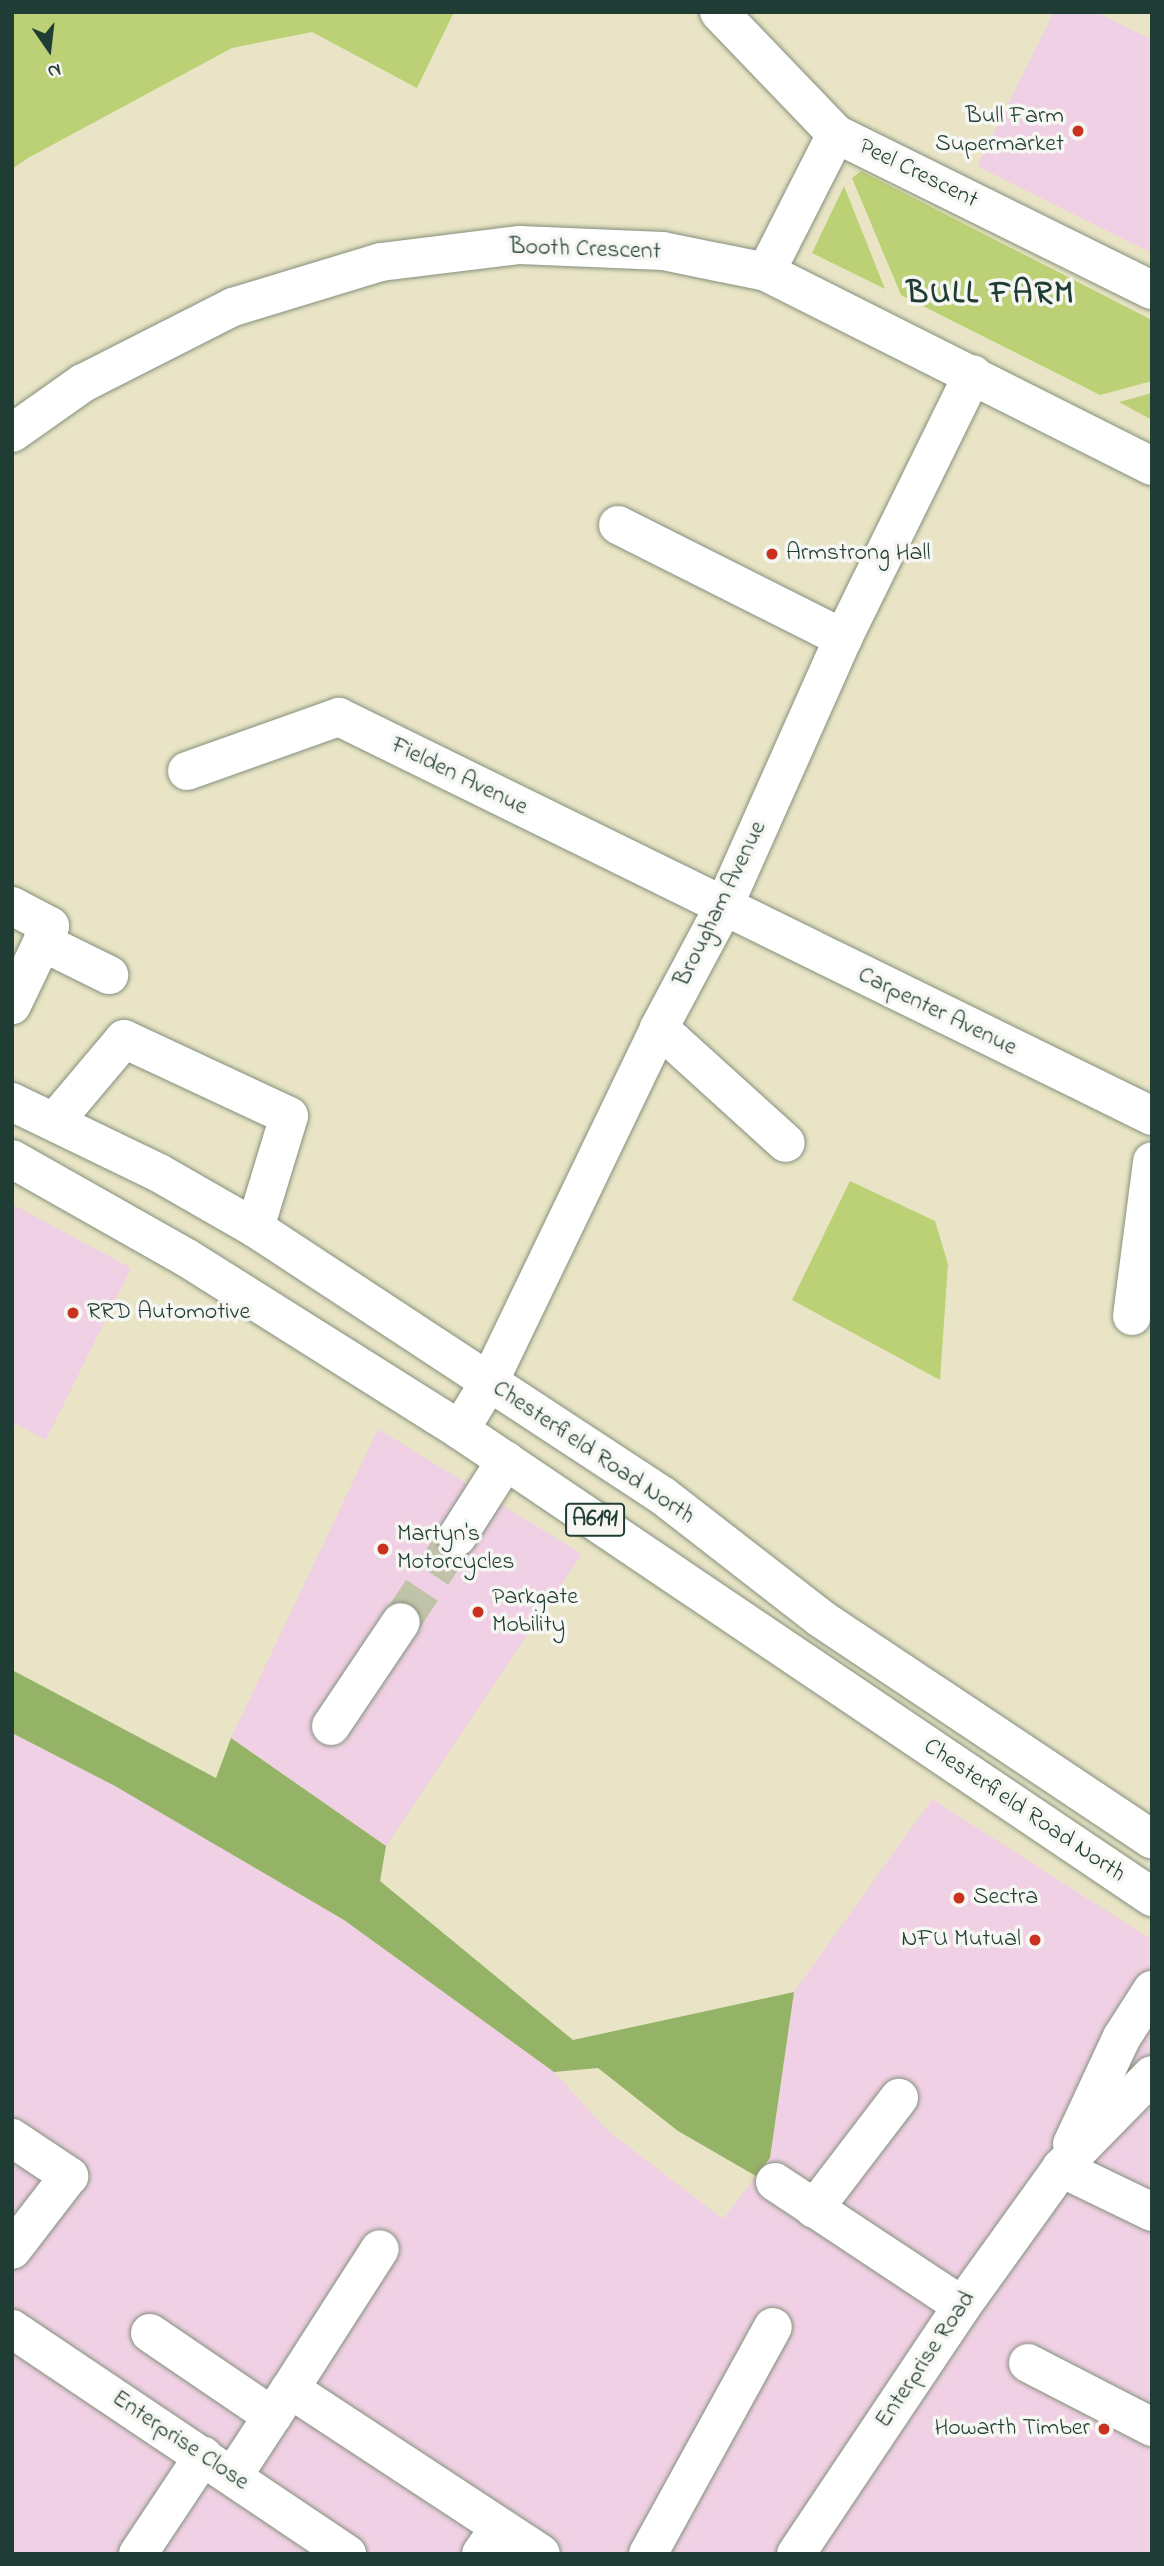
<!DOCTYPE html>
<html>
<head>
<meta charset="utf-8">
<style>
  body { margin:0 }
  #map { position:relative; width:1164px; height:2566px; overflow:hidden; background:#e8e4c5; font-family:"Indie Flower",sans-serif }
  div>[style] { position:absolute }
  .built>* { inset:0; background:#f0d0e4 }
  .green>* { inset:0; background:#bcd175 }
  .forest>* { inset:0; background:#95b366 }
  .minor-tunnel>* { height:38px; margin-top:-19px; transform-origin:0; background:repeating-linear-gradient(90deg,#c0c3a8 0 38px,transparent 0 57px) }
  .roads { filter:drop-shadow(0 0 2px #84907c) drop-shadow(0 0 2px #84907c) }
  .minor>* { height:38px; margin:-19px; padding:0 19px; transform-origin:19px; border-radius:19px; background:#fff }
  .major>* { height:38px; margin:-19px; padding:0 19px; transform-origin:19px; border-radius:19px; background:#fff }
  .dots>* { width:19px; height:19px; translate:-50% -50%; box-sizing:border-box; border:4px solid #f6f6f2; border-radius:50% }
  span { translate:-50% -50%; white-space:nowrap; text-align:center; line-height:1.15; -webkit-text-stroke:7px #f6f6f2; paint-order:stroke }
  .shield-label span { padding:2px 5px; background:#f6f6f2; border:2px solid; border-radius:5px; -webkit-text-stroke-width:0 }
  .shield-label { font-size:23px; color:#1f3d34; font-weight:700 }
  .poi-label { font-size:24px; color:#1f3d34 }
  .right { translate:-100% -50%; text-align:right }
  .left { translate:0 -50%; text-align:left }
  .street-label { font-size:24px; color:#1f3d34 }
  .district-label { font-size:32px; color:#1f3d34; font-weight:700; letter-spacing:2px }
  .frame { position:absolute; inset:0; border:14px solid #1f3d34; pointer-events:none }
  .north { position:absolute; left:14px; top:14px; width:70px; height:70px; -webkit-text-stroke:5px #f6f6f2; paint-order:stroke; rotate:166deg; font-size:19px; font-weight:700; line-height:28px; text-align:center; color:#1f3d34 }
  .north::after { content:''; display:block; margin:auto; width:24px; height:32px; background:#1f3d34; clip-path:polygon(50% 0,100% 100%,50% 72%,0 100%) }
</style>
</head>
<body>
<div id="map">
  <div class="built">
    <i style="clip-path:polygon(1054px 12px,1096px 12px,1152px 40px,1152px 253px,977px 166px)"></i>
    <i style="clip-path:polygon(12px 1204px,131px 1268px,46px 1440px,16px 1424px,12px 1430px)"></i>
    <i style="clip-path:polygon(378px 1429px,582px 1554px,386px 1846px,231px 1738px)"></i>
    <i style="clip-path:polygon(12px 1733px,115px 1786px,344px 1920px,554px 2072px,607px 2130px,723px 2219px,770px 2158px,794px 1992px,932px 1799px,1152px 1940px,1152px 2554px,12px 2554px)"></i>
  </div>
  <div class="green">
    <i style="clip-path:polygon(12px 12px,454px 12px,417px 88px,312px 32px,232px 48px,28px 158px,12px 169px)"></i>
    <i style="clip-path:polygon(861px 171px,1152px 320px,1152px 381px,1100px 395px,901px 295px,852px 178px)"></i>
    <i style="clip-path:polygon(844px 186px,885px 289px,812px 253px)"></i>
    <i style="clip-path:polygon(1152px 393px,1152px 420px,1119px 402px)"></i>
    <i style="clip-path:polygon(850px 1181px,935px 1221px,948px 1264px,940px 1380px,792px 1300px)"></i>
  </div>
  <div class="forest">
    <i style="clip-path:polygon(12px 1670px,216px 1778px,231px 1738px,386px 1846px,380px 1881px,573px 2040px,794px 1992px,770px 2158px,756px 2176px,678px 2131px,598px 2068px,554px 2072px,344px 1920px,115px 1786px,12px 1733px)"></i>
  </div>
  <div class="minor-tunnel">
    <i style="left:401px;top:1622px;width:102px;rotate:-56.6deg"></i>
  </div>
  <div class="roads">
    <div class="minor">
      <i style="left:719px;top:12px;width:169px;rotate:46.2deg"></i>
      <i style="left:836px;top:134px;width:352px;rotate:26.3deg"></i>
      <i style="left:766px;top:272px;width:155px;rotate:-63.1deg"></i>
      <i style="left:12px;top:433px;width:87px;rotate:-35.2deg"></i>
      <i style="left:83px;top:383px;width:168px;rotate:-26.9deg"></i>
      <i style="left:233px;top:307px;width:155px;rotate:-16.9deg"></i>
      <i style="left:381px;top:262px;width:140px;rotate:-7deg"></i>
      <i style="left:520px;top:245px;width:143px;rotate:2.4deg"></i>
      <i style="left:663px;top:251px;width:105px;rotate:11.5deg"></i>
      <i style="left:766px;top:272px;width:432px;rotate:26.7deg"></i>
      <i style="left:618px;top:525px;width:252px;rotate:26.7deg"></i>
      <i style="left:187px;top:771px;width:161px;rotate:-19.6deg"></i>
      <i style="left:339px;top:717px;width:906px;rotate:26.14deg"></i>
      <i style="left:12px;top:906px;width:43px;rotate:27.8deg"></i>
      <i style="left:50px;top:926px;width:88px;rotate:115.7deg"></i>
      <i style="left:42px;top:942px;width:75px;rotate:26.2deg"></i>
      <i style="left:659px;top:1028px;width:171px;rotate:42.2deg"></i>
      <i style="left:55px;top:1121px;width:107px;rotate:-49.9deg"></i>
      <i style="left:124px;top:1039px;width:182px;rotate:25deg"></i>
      <i style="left:289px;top:1116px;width:117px;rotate:106.9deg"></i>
      <i style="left:1132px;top:1316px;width:156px;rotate:-82.6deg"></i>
      <i style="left:460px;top:1430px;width:56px;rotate:-58.9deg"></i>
      <i style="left:489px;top:1382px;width:393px;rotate:-64.3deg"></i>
      <i style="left:659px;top:1028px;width:136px;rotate:-61.9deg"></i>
      <i style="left:723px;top:908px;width:295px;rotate:-66deg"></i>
      <i style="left:843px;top:638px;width:294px;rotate:-63.8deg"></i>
      <i style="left:457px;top:1537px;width:91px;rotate:-57.5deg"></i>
      <i style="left:331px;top:1726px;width:125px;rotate:-56.1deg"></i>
      <i style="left:12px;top:2138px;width:69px;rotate:33.7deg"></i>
      <i style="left:69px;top:2176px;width:93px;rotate:127.6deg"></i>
      <i style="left:1072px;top:2144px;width:118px;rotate:-65deg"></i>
      <i style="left:1122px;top:2037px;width:56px;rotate:-57.4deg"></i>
      <i style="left:1061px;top:2168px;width:101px;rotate:25.8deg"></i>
      <i style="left:775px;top:2182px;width:224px;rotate:33.5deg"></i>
      <i style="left:814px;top:2209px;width:140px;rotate:-52.6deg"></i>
      <i style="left:12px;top:2329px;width:404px;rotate:33.9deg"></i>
      <i style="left:150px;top:2333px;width:148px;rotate:34.2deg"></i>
      <i style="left:1028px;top:2363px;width:140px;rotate:27.3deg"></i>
      <i style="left:290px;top:2389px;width:166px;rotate:-57.3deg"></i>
      <i style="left:233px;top:2476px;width:104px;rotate:-56.8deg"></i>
      <i style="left:290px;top:2389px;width:300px;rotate:33.3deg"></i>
      <i style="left:138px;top:2554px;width:118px;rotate:-56.4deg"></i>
      <i style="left:481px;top:2554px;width:33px;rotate:-55deg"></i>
      <i style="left:648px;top:2554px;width:259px;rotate:-61.2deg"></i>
      <i style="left:796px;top:2554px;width:298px;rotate:-56.2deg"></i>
      <i style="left:962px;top:2306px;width:170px;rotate:-54.3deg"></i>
      <i style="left:1061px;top:2168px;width:130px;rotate:-45.6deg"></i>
    </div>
    <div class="major">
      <i style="left:12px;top:1102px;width:163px;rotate:25.8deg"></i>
      <i style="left:159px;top:1173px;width:111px;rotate:29.8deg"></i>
      <i style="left:255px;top:1228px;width:488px;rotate:33.3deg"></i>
      <i style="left:663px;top:1496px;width:199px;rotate:37.8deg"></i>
      <i style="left:820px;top:1618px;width:399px;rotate:33.7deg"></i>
      <i style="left:12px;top:1159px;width:201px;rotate:29.5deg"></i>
      <i style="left:187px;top:1258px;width:323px;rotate:32.2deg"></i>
      <i style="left:460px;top:1430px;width:835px;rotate:34.01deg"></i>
    </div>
  </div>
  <div class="dots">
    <i style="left:1078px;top:131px;background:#c8321e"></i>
    <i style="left:772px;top:554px;background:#c8321e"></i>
    <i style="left:73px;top:1313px;background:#c8321e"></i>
    <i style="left:383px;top:1549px;background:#c8321e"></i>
    <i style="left:478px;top:1612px;background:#c8321e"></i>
    <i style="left:959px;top:1898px;background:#c8321e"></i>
    <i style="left:1035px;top:1940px;background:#c8321e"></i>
    <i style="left:1104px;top:2429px;background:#c8321e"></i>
  </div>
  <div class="shield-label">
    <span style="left:595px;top:1520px">A6191</span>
  </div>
  <div class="poi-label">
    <span class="right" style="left:1064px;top:131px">Bull Farm<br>Supermarket</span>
    <span class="left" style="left:786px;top:554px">Armstrong Hall</span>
    <span class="left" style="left:87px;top:1313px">RRD Automotive</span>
    <span class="left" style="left:397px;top:1549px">Martyn's<br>Motorcycles</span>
    <span class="left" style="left:492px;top:1612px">Parkgate<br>Mobility</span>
    <span class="left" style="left:973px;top:1898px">Sectra</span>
    <span class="right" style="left:1021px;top:1940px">NFU Mutual</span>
    <span class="right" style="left:1090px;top:2429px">Howarth Timber</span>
  </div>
  <div class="street-label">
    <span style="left:918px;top:174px;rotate:26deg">Peel Crescent</span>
    <span style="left:585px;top:250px;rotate:2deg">Booth Crescent</span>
    <span style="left:459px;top:777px;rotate:26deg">Fielden Avenue</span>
    <span style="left:721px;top:904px;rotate:-64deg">Brougham Avenue</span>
    <span style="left:937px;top:1012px;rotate:26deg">Carpenter Avenue</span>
    <span style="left:593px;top:1453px;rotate:34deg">Chesterfield Road North</span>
    <span style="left:1024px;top:1811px;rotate:34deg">Chesterfield Road North</span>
    <span style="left:926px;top:2360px;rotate:-56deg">Enterprise Road</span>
    <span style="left:180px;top:2441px;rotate:34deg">Enterprise Close</span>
  </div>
  <div class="district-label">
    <span style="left:991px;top:295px">BULL FARM</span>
  </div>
  <div class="frame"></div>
  <div class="north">N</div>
</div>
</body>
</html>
